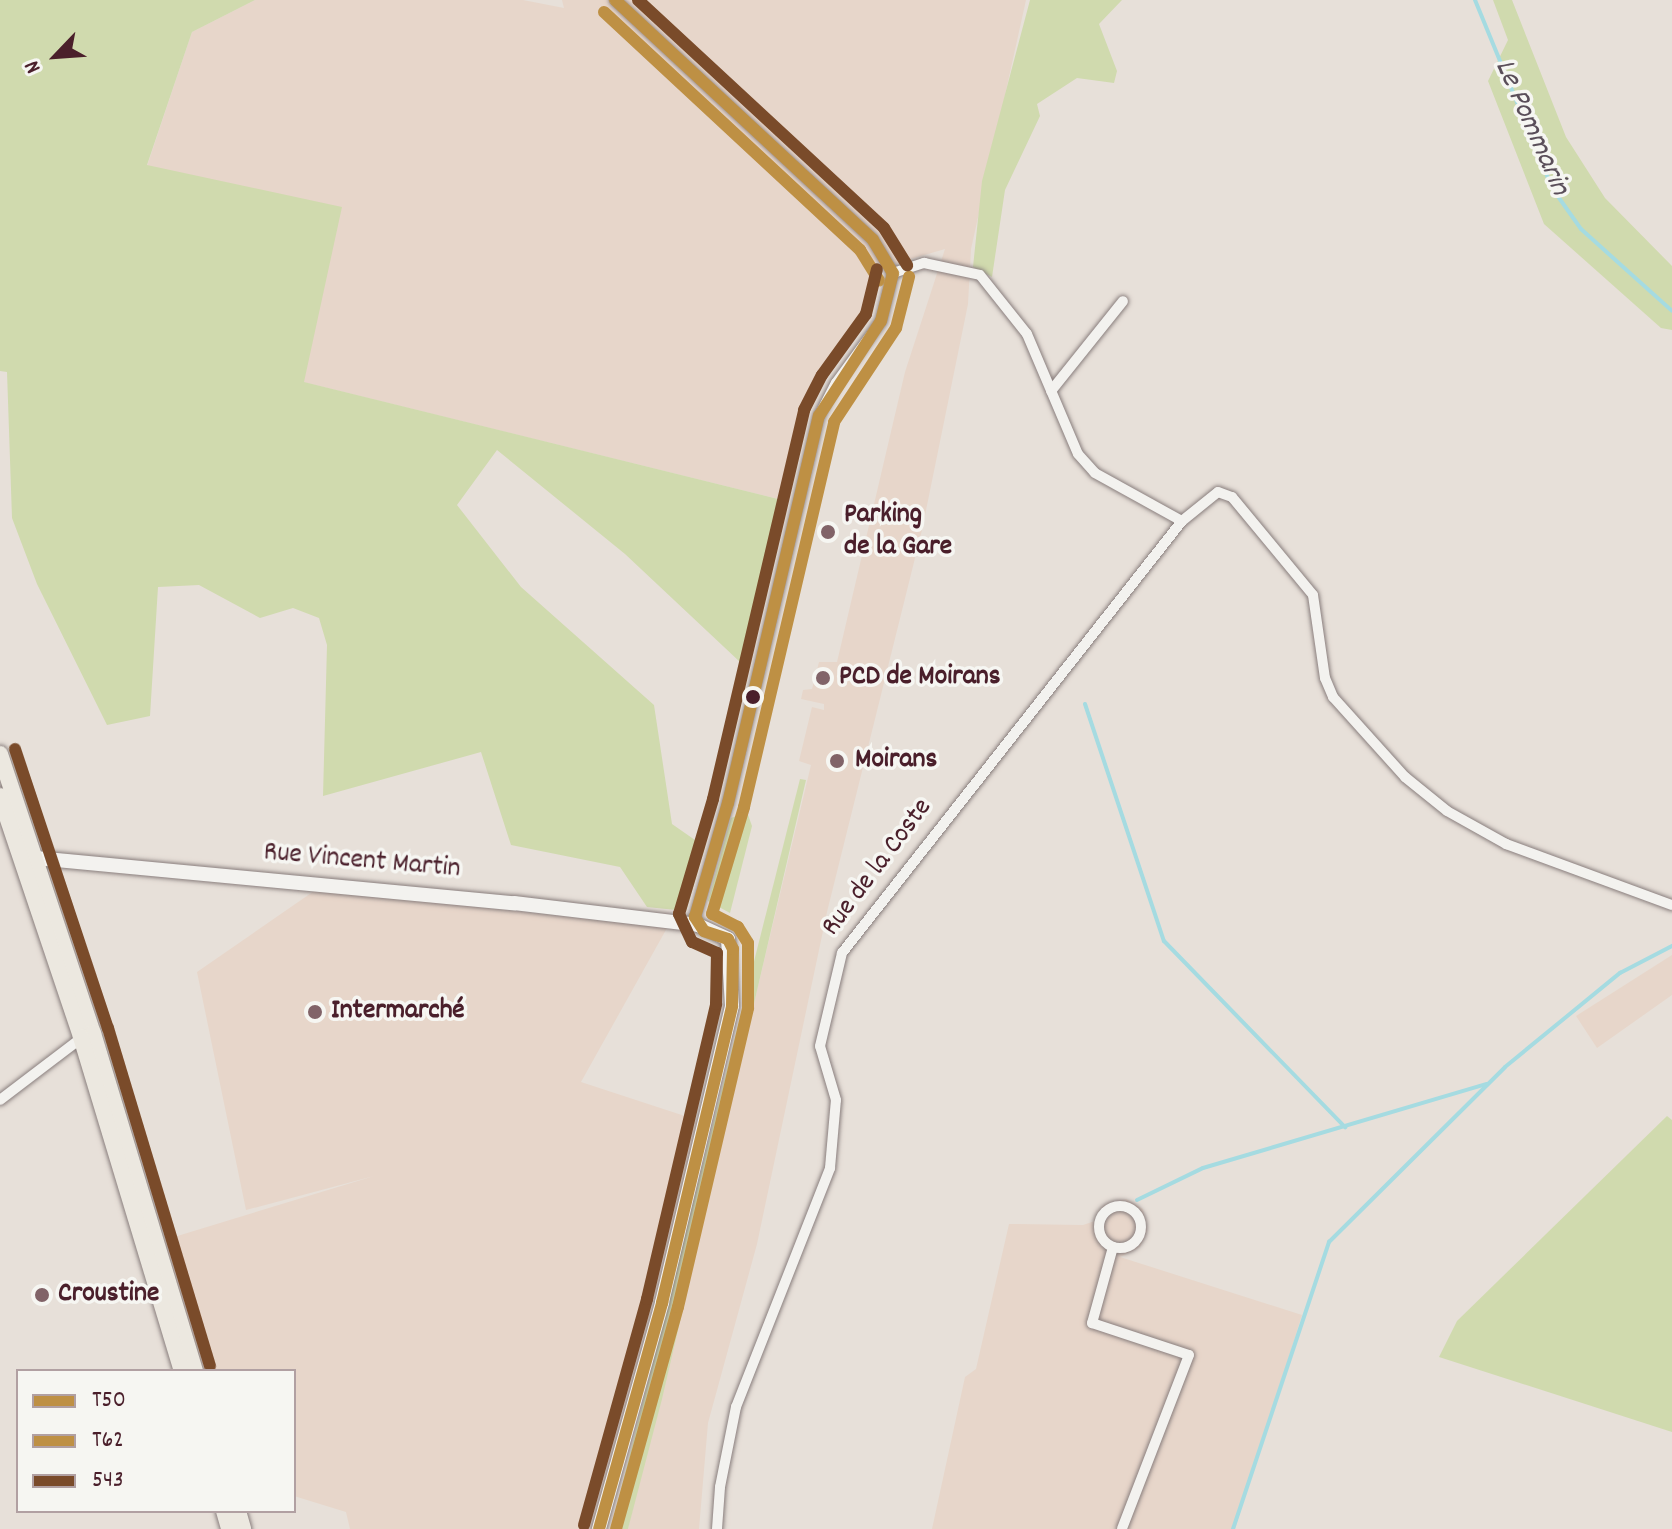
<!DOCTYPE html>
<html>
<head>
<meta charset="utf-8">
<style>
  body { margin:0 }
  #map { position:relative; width:1672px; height:1529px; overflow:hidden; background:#e7e0d9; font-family:Dekko,sans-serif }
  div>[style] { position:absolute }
  .built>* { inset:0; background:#e7d6ca }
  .green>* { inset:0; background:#d0daae }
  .stream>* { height:4px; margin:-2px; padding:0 2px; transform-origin:2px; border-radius:2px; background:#a5dbe1 }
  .roads { filter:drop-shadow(0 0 2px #897e7d) drop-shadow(0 0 2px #897e7d) }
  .street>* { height:10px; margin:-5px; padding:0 5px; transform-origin:5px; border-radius:5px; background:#f3f2ef }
  .street>.ring { margin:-5px; padding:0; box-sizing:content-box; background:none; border:10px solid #f3f2ef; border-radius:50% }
  .secondary>* { height:14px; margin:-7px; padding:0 7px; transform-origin:7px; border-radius:7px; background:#f3f2ef }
  .primary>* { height:16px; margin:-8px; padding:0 8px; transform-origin:8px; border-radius:8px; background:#ece8e0 }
  .bus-1>* { height:12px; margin:-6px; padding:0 6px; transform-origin:6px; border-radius:6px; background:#be9044 }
  .bus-2>* { height:12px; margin:-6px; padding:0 6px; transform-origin:6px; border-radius:6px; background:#be9044 }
  .bus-3>* { height:12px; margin:-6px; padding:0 6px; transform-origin:6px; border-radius:6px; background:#7a4b2a }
  .dots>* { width:22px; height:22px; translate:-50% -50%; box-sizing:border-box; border:4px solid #f6f6f2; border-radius:50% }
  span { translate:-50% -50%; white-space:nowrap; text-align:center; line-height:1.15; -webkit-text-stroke:7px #f6f6f2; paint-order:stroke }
  .poi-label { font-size:28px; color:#4a1f2b; font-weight:700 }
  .left { translate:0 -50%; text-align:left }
  .street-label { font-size:28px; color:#4a1f2b }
  .water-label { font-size:30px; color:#5a4e59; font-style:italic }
  .legend { position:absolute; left:16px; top:1369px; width:280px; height:144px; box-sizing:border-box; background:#f6f6f2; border:2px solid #b1a0a2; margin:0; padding:10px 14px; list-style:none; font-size:24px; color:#4a1f2b }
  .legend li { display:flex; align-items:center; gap:16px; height:40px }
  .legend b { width:40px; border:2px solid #b1a0a2 }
  .north { position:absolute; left:16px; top:16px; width:80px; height:80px; -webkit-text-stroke:6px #f6f6f2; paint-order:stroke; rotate:245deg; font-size:22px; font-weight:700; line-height:32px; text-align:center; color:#4a1f2b }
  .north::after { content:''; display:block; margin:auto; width:28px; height:36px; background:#4a1f2b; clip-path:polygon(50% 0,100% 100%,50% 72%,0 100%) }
</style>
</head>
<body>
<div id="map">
  <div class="built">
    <i style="clip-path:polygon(255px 0,523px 0,564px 8px,562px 0,1026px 0,971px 249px,968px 304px,922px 530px,827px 912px,757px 1244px,708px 1423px,699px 1529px,628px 1529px,811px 765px,799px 761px,812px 707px,824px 710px,824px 704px,801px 699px,803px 690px,812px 689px,819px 662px,837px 662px,905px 372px,945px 249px,877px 269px,871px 293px,803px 411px,786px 501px,303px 382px,147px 166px,192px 32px)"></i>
    <i style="clip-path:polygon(317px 889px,667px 928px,581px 1082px,700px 1121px,595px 1529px,350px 1529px,346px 1512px,294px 1496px,294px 1371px,199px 1371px,161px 1241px,374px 1176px,246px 1210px,197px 972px)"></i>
    <i style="clip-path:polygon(1672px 955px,1672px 995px,1597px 1048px,1576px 1016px)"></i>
    <i style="clip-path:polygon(1126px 1199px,1143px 1209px,1147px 1231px,1140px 1247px,1120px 1257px,1302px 1315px,1235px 1529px,932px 1529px,965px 1377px,976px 1369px,1009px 1224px,1083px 1225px,1095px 1221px,1104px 1205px)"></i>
  </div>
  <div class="green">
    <i style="clip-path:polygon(0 0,255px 0,192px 32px,147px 165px,342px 207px,304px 382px,786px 501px,740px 662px,625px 554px,497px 450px,457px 505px,521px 587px,654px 705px,672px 824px,705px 847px,686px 911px,647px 907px,620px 867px,511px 845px,481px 752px,323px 796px,327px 645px,319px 618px,293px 608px,260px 618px,199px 585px,158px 587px,150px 716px,107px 725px,37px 584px,12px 518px,7px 372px,0 371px)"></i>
    <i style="clip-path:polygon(1030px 0,1122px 0,1099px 24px,1117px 71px,1114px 83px,1077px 78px,1037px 104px,1040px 116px,1005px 190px,992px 277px,973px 267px,982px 181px)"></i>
    <i style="clip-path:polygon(1493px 0,1512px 0,1566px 137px,1605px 198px,1672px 266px,1672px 330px,1661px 328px,1544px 224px,1488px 81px,1508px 40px)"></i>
    <i style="clip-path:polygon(800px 779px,806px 780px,662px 1399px,628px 1529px,611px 1529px)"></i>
    <i style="clip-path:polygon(747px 812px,752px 826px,730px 913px,708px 901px,731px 818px)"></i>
    <i style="clip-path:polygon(1667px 1116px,1672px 1120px,1672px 1432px,1439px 1357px,1457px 1321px)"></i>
  </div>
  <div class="stream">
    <i style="left:1475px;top:0;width:203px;rotate:67.7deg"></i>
    <i style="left:1552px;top:188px;width:50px;rotate:54.7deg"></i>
    <i style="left:1581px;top:229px;width:122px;rotate:42deg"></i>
    <i style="left:1085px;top:704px;width:250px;rotate:71.6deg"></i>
    <i style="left:1164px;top:941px;width:260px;rotate:45.8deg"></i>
    <i style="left:1137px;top:1200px;width:73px;rotate:-25.9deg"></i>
    <i style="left:1203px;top:1168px;width:296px;rotate:-16.5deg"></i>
    <i style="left:1233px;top:1529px;width:303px;rotate:-71.5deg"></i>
    <i style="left:1329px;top:1242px;width:248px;rotate:-44.8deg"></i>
    <i style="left:1505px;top:1067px;width:149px;rotate:-39.3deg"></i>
    <i style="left:1620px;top:973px;width:59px;rotate:-27.4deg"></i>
  </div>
  <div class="roads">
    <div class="street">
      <i style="left:615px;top:0;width:352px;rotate:42.9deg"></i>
      <i style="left:873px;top:240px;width:39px;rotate:59deg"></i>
      <i style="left:893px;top:273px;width:33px;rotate:-18deg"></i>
      <i style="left:924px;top:263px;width:57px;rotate:12.1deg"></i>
      <i style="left:980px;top:275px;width:75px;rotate:51.5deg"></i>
      <i style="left:1027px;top:334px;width:130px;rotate:67deg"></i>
      <i style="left:1078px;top:454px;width:25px;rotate:48deg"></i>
      <i style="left:1095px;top:473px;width:99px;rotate:28.9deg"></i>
      <i style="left:1051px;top:391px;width:115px;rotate:-51.3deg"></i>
      <i style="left:698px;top:925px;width:9px;rotate:-111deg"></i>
      <i style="left:695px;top:917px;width:119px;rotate:-73.9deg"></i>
      <i style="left:728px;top:803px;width:398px;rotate:-76.8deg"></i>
      <i style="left:819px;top:416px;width:37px;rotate:-63deg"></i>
      <i style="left:836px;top:383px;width:77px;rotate:-54deg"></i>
      <i style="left:881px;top:321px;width:49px;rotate:-76deg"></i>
      <i style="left:0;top:1100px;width:106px;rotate:-37.3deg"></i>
      <i class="ring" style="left:1099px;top:1206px;width:32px;height:32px"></i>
      <i style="left:1113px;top:1247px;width:79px;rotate:105.4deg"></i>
      <i style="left:1092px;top:1323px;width:102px;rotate:18.3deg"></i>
      <i style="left:1189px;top:1355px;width:186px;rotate:111.1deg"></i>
      <i style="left:717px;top:1529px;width:42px;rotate:-85.9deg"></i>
      <i style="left:720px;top:1487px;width:82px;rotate:-78.7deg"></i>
      <i style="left:736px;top:1407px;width:257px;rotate:-68.5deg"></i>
      <i style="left:830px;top:1168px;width:68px;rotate:-85deg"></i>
      <i style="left:836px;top:1100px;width:56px;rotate:-106.5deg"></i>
      <i style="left:820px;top:1046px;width:96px;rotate:-76.7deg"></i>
      <i style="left:842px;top:953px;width:550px;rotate:-51.8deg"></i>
      <i style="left:1182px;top:521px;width:46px;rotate:-38.9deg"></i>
      <i style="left:1218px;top:492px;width:15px;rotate:20deg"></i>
      <i style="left:1232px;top:497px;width:127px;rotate:50.4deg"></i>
      <i style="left:1313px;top:595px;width:84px;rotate:81.8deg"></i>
      <i style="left:1325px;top:678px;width:21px;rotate:67deg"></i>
      <i style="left:1333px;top:697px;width:108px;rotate:48deg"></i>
      <i style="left:1405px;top:777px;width:54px;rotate:39deg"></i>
      <i style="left:1447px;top:811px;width:68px;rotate:29.2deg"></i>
      <i style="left:1506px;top:844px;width:177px;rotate:20.2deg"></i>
    </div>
    <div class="secondary">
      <i style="left:24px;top:857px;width:492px;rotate:5.4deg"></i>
      <i style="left:514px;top:903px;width:185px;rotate:6.8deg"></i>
      <i style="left:698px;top:925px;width:33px;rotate:25deg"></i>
      <i style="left:728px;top:939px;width:67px;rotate:86.6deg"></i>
      <i style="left:732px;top:1006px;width:305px;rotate:103.3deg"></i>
      <i style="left:662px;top:1303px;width:235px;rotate:105.6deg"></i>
    </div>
    <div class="primary">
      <i style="left:0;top:754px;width:294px;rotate:71.6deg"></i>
      <i style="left:93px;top:1033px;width:353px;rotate:73.2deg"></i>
      <i style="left:0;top:796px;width:254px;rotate:71.4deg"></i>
      <i style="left:81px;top:1037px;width:349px;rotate:73.2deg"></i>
      <i style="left:224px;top:1511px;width:19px;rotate:74deg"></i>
      <i style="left:238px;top:1511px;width:19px;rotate:74deg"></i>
    </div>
  </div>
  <div class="bus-1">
    <i style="left:615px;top:0;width:352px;rotate:42.9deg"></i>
    <i style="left:873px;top:240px;width:39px;rotate:59deg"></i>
    <i style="left:599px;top:1529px;width:235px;rotate:-74.4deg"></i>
    <i style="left:662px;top:1303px;width:305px;rotate:-76.7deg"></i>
    <i style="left:732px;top:1006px;width:57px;rotate:-89deg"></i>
    <i style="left:733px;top:949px;width:11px;rotate:-117deg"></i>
    <i style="left:728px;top:939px;width:25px;rotate:-162deg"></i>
    <i style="left:704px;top:931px;width:17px;rotate:-123deg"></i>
    <i style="left:695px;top:917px;width:119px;rotate:-73.9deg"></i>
    <i style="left:728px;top:803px;width:398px;rotate:-76.8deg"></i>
    <i style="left:819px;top:416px;width:113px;rotate:-56.9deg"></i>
    <i style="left:881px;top:321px;width:49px;rotate:-76deg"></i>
  </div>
  <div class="bus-2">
    <i style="left:604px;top:12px;width:350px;rotate:42.9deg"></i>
    <i style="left:860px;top:250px;width:36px;rotate:58deg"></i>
    <i style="left:616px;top:1529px;width:230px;rotate:-74.4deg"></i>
    <i style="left:678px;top:1307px;width:307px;rotate:-76.8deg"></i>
    <i style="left:748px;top:1008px;width:65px;rotate:-90deg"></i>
    <i style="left:748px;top:943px;width:19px;rotate:-122deg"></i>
    <i style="left:738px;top:927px;width:29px;rotate:-153deg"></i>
    <i style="left:712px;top:914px;width:112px;rotate:-73.3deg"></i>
    <i style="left:744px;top:807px;width:395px;rotate:-76.8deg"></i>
    <i style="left:834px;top:422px;width:113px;rotate:-56.6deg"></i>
    <i style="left:896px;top:328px;width:53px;rotate:-75.7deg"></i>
  </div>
  <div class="bus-3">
    <i style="left:638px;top:0;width:335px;rotate:42.8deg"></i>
    <i style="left:884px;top:228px;width:44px;rotate:58.1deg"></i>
    <i style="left:15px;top:749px;width:294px;rotate:71.6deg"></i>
    <i style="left:108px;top:1028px;width:353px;rotate:73.2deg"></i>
    <i style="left:584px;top:1525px;width:235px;rotate:-74.4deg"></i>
    <i style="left:647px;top:1299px;width:303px;rotate:-76.8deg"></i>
    <i style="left:716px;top:1004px;width:51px;rotate:-88.9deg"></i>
    <i style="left:717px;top:953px;width:27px;rotate:-156deg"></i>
    <i style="left:692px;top:942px;width:31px;rotate:-115deg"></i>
    <i style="left:679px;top:914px;width:120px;rotate:-73.5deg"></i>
    <i style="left:713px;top:799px;width:400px;rotate:-76.8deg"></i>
    <i style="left:804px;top:410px;width:39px;rotate:-63deg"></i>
    <i style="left:822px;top:375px;width:75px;rotate:-54.2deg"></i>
    <i style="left:866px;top:314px;width:46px;rotate:-76.3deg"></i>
  </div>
  <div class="dots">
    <i style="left:828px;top:532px;background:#816368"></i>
    <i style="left:823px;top:678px;background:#816368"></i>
    <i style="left:753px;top:697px;background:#4a1f2b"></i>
    <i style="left:837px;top:761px;background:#816368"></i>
    <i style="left:315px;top:1012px;background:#816368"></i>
    <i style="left:42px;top:1295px;background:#816368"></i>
  </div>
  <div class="poi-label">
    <span class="left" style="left:844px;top:532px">Parking<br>de la Gare</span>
    <span class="left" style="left:839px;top:678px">PCD de Moirans</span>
    <span class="left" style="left:855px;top:761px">Moirans</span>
    <span class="left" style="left:331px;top:1012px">Intermarché</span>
    <span class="left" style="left:58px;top:1295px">Croustine</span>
  </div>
  <div class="street-label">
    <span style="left:362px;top:862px;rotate:5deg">Rue Vincent Martin</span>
    <span style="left:878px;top:868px;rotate:-53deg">Rue de la Coste</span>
  </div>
  <div class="water-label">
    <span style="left:1530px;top:128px;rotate:66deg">Le Pommarin</span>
  </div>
  <ul class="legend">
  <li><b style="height:10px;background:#be9044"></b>T50</li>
  <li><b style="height:10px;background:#be9044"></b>T62</li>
  <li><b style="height:10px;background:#7a4b2a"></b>543</li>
  </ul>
  <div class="north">N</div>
</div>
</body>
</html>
